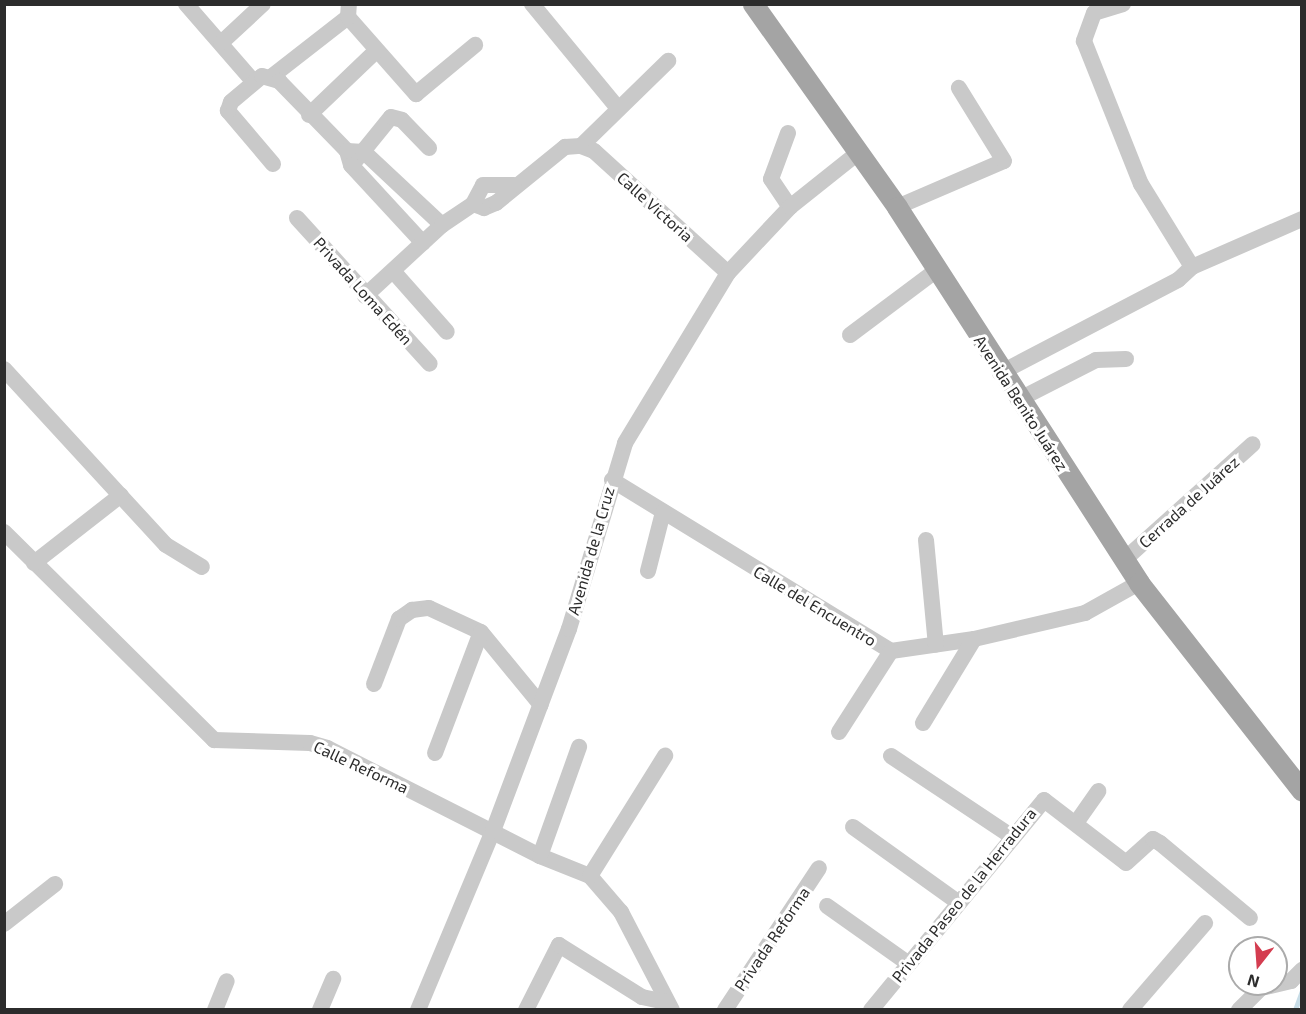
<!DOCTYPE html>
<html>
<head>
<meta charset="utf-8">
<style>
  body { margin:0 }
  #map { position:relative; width:1306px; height:1014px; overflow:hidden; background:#fff; font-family:"Exo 2",sans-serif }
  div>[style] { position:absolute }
  .stream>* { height:4.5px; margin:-2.25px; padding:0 2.25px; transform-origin:2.25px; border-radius:2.25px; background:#c8dde7 }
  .minor>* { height:16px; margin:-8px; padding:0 8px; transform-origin:8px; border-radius:8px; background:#c9c9c9 }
  .major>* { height:21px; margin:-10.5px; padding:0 10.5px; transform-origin:10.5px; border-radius:10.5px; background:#a4a4a4 }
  span { translate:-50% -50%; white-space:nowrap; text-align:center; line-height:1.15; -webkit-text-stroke:6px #fff; paint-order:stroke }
  .street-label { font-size:16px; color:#2c2c2c }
  .frame { position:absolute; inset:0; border:6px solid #2c2c2c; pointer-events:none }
  .north { position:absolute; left:1228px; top:936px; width:60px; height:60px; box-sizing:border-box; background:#fff; border:2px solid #ababab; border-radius:50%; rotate:197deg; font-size:16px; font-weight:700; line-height:24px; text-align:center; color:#2c2c2c }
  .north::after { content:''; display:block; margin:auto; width:21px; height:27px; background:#d43d50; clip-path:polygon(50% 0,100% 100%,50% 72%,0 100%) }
</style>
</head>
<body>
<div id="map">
  <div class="stream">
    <i style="left:1295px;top:1010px;width:20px;rotate:-70deg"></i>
  </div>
  <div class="minor">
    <i style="left:186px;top:4px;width:102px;rotate:49deg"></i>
    <i style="left:532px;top:4px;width:134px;rotate:50.5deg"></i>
    <i style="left:1123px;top:4px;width:30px;rotate:163deg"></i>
    <i style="left:1094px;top:13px;width:30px;rotate:110deg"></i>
    <i style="left:1084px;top:41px;width:154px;rotate:68.3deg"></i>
    <i style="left:1141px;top:184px;width:97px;rotate:58.4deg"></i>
    <i style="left:348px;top:17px;width:103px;rotate:48.6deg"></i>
    <i style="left:416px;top:94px;width:77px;rotate:-39.7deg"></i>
    <i style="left:221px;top:43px;width:57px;rotate:-42.9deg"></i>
    <i style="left:271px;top:77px;width:98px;rotate:-37.9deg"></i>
    <i style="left:348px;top:17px;width:13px;rotate:-86deg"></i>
    <i style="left:309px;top:115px;width:91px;rotate:-43.7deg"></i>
    <i style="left:788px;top:133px;width:49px;rotate:110.3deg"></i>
    <i style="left:771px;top:179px;width:34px;rotate:56deg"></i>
    <i style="left:581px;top:146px;width:14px;rotate:21deg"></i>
    <i style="left:594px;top:151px;width:181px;rotate:42.3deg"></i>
    <i style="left:581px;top:146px;width:122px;rotate:-44.3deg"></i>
    <i style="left:347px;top:151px;width:17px;rotate:3deg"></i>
    <i style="left:364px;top:152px;width:107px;rotate:43.1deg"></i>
    <i style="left:356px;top:160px;width:55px;rotate:-50.9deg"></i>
    <i style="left:391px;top:117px;width:11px;rotate:15deg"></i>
    <i style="left:402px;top:120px;width:39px;rotate:46deg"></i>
    <i style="left:273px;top:164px;width:70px;rotate:-130.3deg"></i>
    <i style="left:228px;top:111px;width:9px;rotate:-72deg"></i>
    <i style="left:231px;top:102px;width:40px;rotate:-40deg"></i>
    <i style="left:262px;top:76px;width:18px;rotate:16deg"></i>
    <i style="left:279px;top:81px;width:98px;rotate:45.8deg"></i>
    <i style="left:347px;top:151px;width:15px;rotate:74deg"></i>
    <i style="left:351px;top:165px;width:106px;rotate:47.3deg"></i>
    <i style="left:473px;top:204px;width:12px;rotate:20deg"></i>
    <i style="left:484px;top:208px;width:13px;rotate:-23deg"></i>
    <i style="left:496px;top:203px;width:89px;rotate:-39.1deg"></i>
    <i style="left:565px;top:147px;width:16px;rotate:-4deg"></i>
    <i style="left:897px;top:207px;width:116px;rotate:-23.3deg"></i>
    <i style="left:1004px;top:161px;width:86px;rotate:-121.7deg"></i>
    <i style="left:297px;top:218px;width:197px;rotate:47.7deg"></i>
    <i style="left:393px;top:271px;width:81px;rotate:48.5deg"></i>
    <i style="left:365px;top:296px;width:105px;rotate:-42.7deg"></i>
    <i style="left:442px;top:225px;width:37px;rotate:-34deg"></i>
    <i style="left:473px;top:204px;width:21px;rotate:-62deg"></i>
    <i style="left:483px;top:185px;width:31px"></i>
    <i style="left:850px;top:335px;width:109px;rotate:-36.8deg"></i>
    <i style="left:4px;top:369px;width:239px;rotate:47.4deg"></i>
    <i style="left:166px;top:545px;width:42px;rotate:31.4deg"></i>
    <i style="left:1000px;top:373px;width:201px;rotate:-27.6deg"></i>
    <i style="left:1178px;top:280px;width:19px;rotate:-43deg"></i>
    <i style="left:1192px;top:267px;width:120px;rotate:-23.6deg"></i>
    <i style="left:1018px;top:400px;width:88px;rotate:-27.1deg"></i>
    <i style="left:1096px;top:360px;width:30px;rotate:-2deg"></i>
    <i style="left:612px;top:480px;width:327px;rotate:31.5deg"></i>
    <i style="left:891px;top:651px;width:84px;rotate:-8.2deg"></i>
    <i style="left:974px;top:639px;width:114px;rotate:-13.2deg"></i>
    <i style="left:1085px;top:613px;width:62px;rotate:-29.1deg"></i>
    <i style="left:4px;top:532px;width:296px;rotate:44.7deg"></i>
    <i style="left:214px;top:740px;width:96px;rotate:1.8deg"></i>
    <i style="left:310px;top:743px;width:18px;rotate:16deg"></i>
    <i style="left:327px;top:748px;width:239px;rotate:26.9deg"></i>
    <i style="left:540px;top:856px;width:54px;rotate:21.8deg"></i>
    <i style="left:590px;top:876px;width:48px;rotate:49.3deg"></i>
    <i style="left:621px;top:912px;width:110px;rotate:62.5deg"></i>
    <i style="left:926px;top:540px;width:105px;rotate:84.6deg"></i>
    <i style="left:1124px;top:560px;width:173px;rotate:-42deg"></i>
    <i style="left:34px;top:563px;width:110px;rotate:-38deg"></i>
    <i style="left:648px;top:571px;width:61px;rotate:-75.7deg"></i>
    <i style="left:374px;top:684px;width:70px;rotate:-69deg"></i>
    <i style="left:399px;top:619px;width:16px;rotate:-35deg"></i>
    <i style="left:412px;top:610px;width:17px;rotate:-7deg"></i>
    <i style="left:429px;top:608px;width:57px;rotate:24.8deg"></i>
    <i style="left:481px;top:632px;width:94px;rotate:50.6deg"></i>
    <i style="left:923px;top:723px;width:98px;rotate:-58.7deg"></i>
    <i style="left:839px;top:732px;width:96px;rotate:-57.3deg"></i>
    <i style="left:435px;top:753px;width:129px;rotate:-69.2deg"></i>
    <i style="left:891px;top:756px;width:144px;rotate:33.7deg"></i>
    <i style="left:1076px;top:823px;width:39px;rotate:-55deg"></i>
    <i style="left:853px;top:827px;width:130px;rotate:35.6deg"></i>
    <i style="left:540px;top:856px;width:116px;rotate:-70.3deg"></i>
    <i style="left:590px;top:876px;width:142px;rotate:-58deg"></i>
    <i style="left:827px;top:906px;width:100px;rotate:35.3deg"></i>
    <i style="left:4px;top:924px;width:65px;rotate:-38.1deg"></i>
    <i style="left:215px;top:1010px;width:31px;rotate:-68deg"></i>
    <i style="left:320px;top:1010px;width:34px;rotate:-67deg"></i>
    <i style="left:418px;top:1010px;width:194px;rotate:-67.3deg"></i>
    <i style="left:493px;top:831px;width:216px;rotate:-69.4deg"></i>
    <i style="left:569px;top:629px;width:194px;rotate:-73.2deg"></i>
    <i style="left:625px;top:443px;width:199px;rotate:-58.8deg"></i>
    <i style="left:728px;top:273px;width:91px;rotate:-46.8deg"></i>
    <i style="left:790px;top:207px;width:87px;rotate:-38.5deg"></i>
    <i style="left:526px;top:1010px;width:73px;rotate:-63.1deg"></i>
    <i style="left:559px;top:945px;width:98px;rotate:32.1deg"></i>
    <i style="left:642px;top:997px;width:25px;rotate:12deg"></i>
    <i style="left:725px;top:1010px;width:170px;rotate:-56.5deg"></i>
    <i style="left:871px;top:1010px;width:272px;rotate:-50.5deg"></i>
    <i style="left:1044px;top:800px;width:103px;rotate:37.5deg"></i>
    <i style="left:1126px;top:863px;width:36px;rotate:-42deg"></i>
    <i style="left:1153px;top:839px;width:8px;rotate:30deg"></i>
    <i style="left:1160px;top:843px;width:117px;rotate:39.8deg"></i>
    <i style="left:1130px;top:1010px;width:115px;rotate:-49.2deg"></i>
    <i style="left:1239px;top:1010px;width:31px;rotate:-45deg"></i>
    <i style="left:1261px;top:988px;width:31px;rotate:-13deg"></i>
    <i style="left:1291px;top:981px;width:16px;rotate:-45deg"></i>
  </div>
  <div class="major">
    <i style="left:753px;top:4px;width:249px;rotate:54.6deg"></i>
    <i style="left:897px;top:207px;width:447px;rotate:57.2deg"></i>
    <i style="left:1139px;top:583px;width:264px;rotate:51.9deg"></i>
  </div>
  <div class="street-label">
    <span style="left:655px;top:207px;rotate:42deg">Calle Victoria</span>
    <span style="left:363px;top:291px;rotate:48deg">Privada Loma Edén</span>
    <span style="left:1021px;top:403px;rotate:57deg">Avenida Benito Juárez</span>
    <span style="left:1189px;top:502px;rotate:-42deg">Cerrada de Juárez</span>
    <span style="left:591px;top:551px;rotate:-74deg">Avenida de la Cruz</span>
    <span style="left:815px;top:606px;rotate:31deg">Calle del Encuentro</span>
    <span style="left:361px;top:767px;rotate:25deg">Calle Reforma</span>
    <span style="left:964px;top:895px;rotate:-51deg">Privada Paseo de la Herradura</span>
    <span style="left:772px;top:939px;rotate:-56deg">Privada Reforma</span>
  </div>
  <div class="frame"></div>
  <div class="north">N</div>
</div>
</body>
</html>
